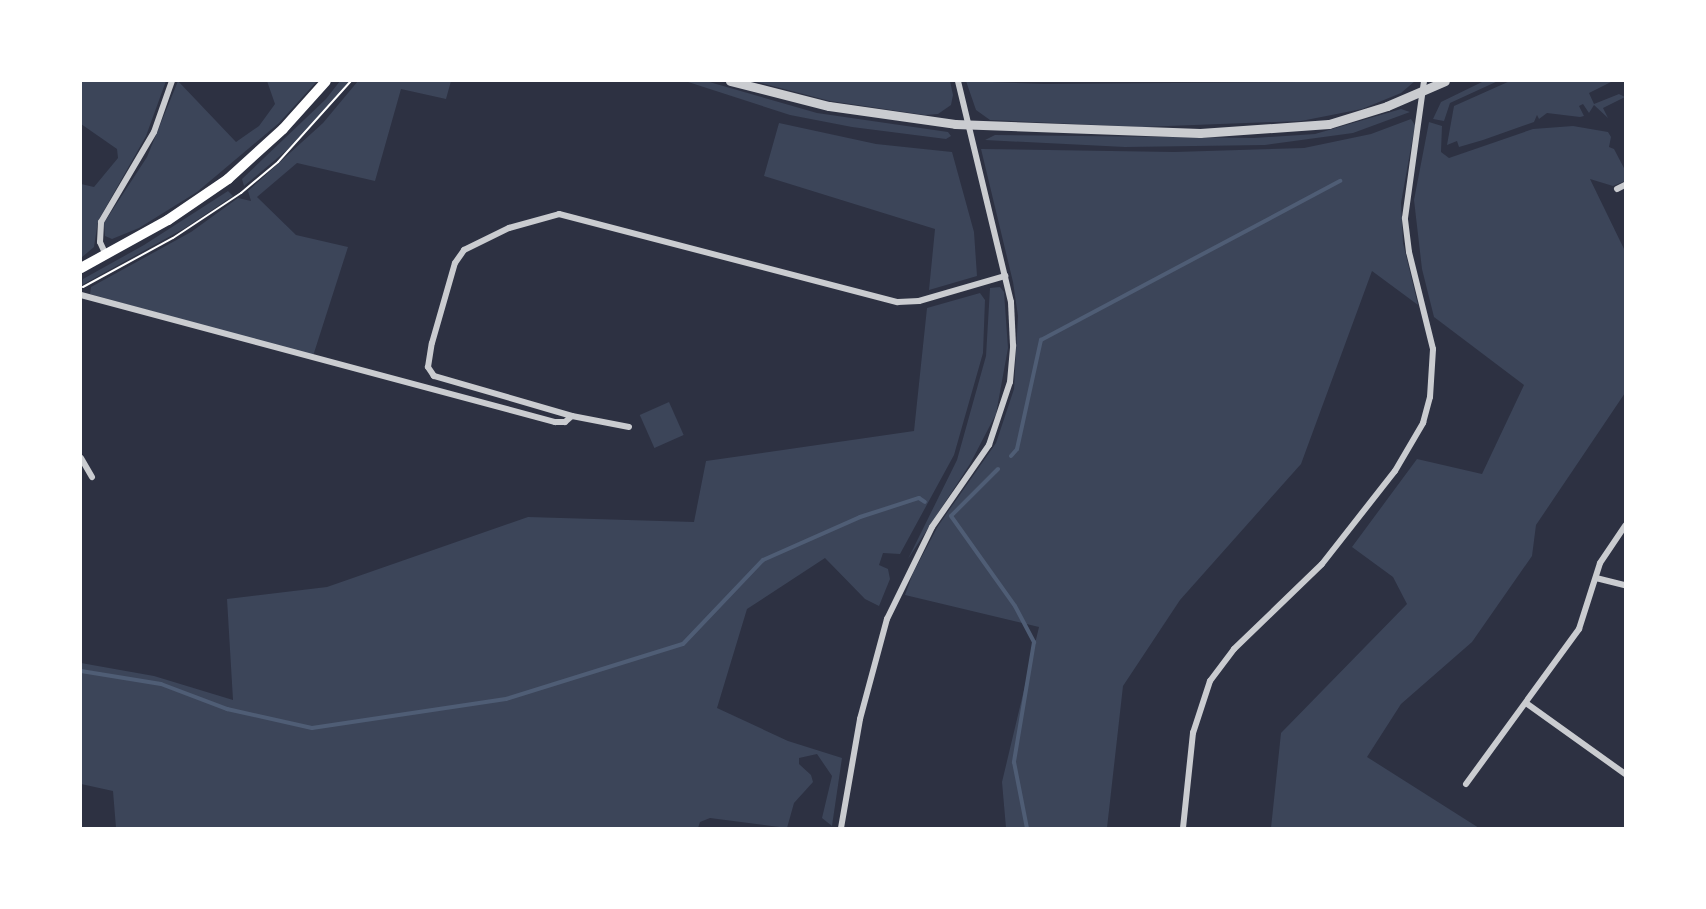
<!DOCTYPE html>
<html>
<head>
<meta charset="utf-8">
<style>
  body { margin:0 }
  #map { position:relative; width:1706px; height:909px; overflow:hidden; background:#2d3142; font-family:Quicksand,sans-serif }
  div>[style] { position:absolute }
  .green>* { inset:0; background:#3c4559; transform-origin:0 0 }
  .stream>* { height:4px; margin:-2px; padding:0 2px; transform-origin:2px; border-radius:2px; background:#4f5d75 }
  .path>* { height:2px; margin:-1px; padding:0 1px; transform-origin:1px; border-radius:1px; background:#fff }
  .minor>* { height:6px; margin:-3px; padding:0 3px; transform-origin:3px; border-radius:3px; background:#caccd0 }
  .tertiary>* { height:9px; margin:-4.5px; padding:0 4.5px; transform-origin:4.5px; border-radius:4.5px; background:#caccd0 }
  .secondary>* { height:10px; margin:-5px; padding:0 5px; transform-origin:5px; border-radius:5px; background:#fff }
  span { translate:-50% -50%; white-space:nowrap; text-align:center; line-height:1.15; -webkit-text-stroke:4.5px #fff; paint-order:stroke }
  .frame { position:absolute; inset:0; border:82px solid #fff; pointer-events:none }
</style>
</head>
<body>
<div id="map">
  <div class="green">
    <i style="clip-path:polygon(81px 81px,166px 81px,146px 136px,98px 221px,94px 247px,81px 258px,81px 184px,94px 187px,118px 158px,117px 149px,81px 124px)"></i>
    <i style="clip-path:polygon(178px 81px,236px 142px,259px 126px,275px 104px,267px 81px,317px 81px,279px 123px,197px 192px,139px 228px,112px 239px,105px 236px,104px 223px,147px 157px)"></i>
    <i style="clip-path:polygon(340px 81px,350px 81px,287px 150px,244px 186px,242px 179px,326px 99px)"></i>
    <i style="clip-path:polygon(358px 81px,451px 81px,446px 99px,401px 89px,375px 181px,297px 163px,257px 197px,296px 235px,348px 247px,313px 356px,90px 294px,91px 287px,191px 232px,238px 198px,251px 201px,248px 191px,323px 123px)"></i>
    <i style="clip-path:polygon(685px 81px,706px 81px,817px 113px,948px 132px,951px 136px,946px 139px,852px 127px,790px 115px)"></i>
    <i style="clip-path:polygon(753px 81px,950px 81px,953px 95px,951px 105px,938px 114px,925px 115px,830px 101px)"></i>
    <i style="clip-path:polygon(966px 81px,1045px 84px,1415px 81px,1401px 93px,1362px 109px,1301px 121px,1142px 127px,990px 120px,976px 110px)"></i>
    <i style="clip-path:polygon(1484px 81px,1498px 81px,1450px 103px,1444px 121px,1433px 119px,1441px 102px)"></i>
    <i style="clip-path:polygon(1510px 81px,1613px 81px,1589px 93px,1594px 104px,1619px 94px,1625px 97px,1603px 108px,1608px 118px,1594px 105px,1589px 113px,1583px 104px,1579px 106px,1584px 116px,1580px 117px,1547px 113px,1539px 119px,1537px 115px,1534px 122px,1483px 140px,1459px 147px,1457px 141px,1447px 145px,1454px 106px)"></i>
    <i style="clip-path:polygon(1401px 109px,1410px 112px,1353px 133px,1265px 145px,1125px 147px,985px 140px,995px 135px,1254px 138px,1315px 134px)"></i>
    <i style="clip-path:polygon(1411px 119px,1415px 125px,1401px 203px,1403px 243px,1418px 305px,1372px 271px,1301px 464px,1180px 600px,1123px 686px,1107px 828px,1006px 828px,1002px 782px,1039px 627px,905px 595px,913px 573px,938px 526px,996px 443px,1014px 389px,1018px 316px,1013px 282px,981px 149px,1174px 152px,1304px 148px,1371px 134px)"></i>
    <i style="clip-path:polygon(1429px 122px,1442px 126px,1441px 152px,1449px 158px,1533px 129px,1573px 126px,1608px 132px,1611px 137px,1609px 147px,1614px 149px,1625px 170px,1625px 181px,1613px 186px,1590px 179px,1625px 251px,1625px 393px,1536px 525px,1532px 556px,1472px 642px,1401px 704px,1367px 757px,1479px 828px,1271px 828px,1281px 733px,1407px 604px,1393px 577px,1352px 547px,1417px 459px,1482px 474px,1524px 385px,1434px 317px,1422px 269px,1414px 200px)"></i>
    <i style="clip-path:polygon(779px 123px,876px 144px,952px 152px,974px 232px,977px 276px,929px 290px,935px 229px,764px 176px)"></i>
    <i style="clip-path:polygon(228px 191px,233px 196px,185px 228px,82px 285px,83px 279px,144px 245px)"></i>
    <i style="clip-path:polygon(1000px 287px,1004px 292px,1008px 348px,996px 414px,970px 464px,908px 559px,957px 460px,986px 356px,990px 288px)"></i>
    <i style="clip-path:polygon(980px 293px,985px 300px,983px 353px,954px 455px,900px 554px,883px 553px,879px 565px,888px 569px,890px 579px,879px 606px,865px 599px,825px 558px,747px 609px,717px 708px,788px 741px,842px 758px,832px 826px,822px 818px,832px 776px,817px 754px,799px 758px,799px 764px,811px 775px,813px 782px,794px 803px,787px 828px,710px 818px,700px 822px,698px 828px,116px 828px,113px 791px,81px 784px,81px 663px,154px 676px,233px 700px,227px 599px,327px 587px,528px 517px,694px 522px,706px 461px,914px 431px,927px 308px)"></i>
    <i style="left:669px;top:402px;width:36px;height:32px;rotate:66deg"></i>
  </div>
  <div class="stream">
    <i style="left:1011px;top:456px;width:9px;rotate:-49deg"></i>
    <i style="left:1017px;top:449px;width:112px;rotate:-77.6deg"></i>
    <i style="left:1041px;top:340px;width:339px;rotate:-28deg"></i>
    <i style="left:998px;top:469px;width:66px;rotate:135deg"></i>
    <i style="left:951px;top:516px;width:110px;rotate:54.6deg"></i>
    <i style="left:1015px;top:606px;width:41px;rotate:62.2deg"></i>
    <i style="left:1034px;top:642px;width:122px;rotate:99.5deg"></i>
    <i style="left:1014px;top:762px;width:67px;rotate:78.9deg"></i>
    <i style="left:81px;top:671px;width:81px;rotate:9.2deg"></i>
    <i style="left:161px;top:684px;width:71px;rotate:20.7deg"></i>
    <i style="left:227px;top:709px;width:87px;rotate:12.6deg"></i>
    <i style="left:312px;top:728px;width:196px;rotate:-8.5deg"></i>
    <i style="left:506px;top:699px;width:185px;rotate:-17.3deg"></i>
    <i style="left:683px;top:644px;width:116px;rotate:-46.4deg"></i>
    <i style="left:763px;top:560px;width:106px;rotate:-23.9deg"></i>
    <i style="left:860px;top:517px;width:62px;rotate:-17.9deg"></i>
    <i style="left:919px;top:498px;width:7px;rotate:34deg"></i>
  </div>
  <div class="path">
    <i style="left:83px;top:287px;width:102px;rotate:-28.6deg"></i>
    <i style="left:173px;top:238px;width:82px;rotate:-33.5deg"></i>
    <i style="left:241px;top:193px;width:48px;rotate:-40deg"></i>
    <i style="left:278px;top:162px;width:109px;rotate:-48deg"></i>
  </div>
  <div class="minor">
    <i style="left:1617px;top:189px;width:9px;rotate:-27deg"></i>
    <i style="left:106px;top:255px;width:14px;rotate:-115deg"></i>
    <i style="left:100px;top:242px;width:20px;rotate:-87deg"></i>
    <i style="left:101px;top:222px;width:104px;rotate:-59.5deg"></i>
    <i style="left:154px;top:132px;width:54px;rotate:-70.6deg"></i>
    <i style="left:81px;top:295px;width:491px;rotate:15deg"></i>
    <i style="left:555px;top:422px;width:10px"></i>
    <i style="left:565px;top:422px;width:9px;rotate:-41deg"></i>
    <i style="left:629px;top:427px;width:58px;rotate:-169.1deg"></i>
    <i style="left:572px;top:416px;width:144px;rotate:-163.8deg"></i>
    <i style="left:434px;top:376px;width:11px;rotate:-124deg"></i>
    <i style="left:428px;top:367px;width:24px;rotate:-81deg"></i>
    <i style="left:432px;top:343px;width:83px;rotate:-74deg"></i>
    <i style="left:455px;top:263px;width:16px;rotate:-55deg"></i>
    <i style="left:464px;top:250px;width:50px;rotate:-26.1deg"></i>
    <i style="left:509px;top:228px;width:52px;rotate:-15.6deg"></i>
    <i style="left:559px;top:214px;width:350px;rotate:14.6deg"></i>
    <i style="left:898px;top:302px;width:21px;rotate:-3deg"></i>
    <i style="left:919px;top:301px;width:90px;rotate:-16.2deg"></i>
    <i style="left:81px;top:458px;width:22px;rotate:60deg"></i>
    <i style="left:1596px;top:578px;width:30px;rotate:14deg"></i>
    <i style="left:1526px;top:703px;width:122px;rotate:35.6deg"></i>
    <i style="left:1466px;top:784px;width:192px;rotate:-53.9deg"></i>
    <i style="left:1579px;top:629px;width:69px;rotate:-72.3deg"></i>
    <i style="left:1600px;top:563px;width:45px;rotate:-56deg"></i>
    <i style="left:841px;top:828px;width:111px;rotate:-80.1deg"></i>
    <i style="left:860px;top:719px;width:104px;rotate:-74.9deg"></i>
    <i style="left:887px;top:619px;width:102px;rotate:-63.9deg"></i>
    <i style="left:932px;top:527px;width:100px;rotate:-55.2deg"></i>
    <i style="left:989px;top:445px;width:66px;rotate:-71.6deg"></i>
    <i style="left:1010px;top:382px;width:37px;rotate:-85deg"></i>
    <i style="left:1013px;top:345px;width:43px;rotate:-92.7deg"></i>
    <i style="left:1011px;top:302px;width:227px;rotate:-103.5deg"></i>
    <i style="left:1183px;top:828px;width:96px;rotate:-84deg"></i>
    <i style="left:1193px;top:733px;width:55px;rotate:-71.9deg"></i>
    <i style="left:1210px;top:681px;width:40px;rotate:-53deg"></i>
    <i style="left:1234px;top:649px;width:122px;rotate:-44deg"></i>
    <i style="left:1322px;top:564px;width:118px;rotate:-51.9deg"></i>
    <i style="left:1395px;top:471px;width:56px;rotate:-59.7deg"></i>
    <i style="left:1423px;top:423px;width:27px;rotate:-75deg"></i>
    <i style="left:1430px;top:397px;width:48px;rotate:-86.4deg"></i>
    <i style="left:1433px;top:349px;width:100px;rotate:-103.9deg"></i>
    <i style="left:1409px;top:252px;width:34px;rotate:-97deg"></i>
    <i style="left:1405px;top:218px;width:138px;rotate:-82.1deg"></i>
  </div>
  <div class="tertiary">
    <i style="left:730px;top:81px;width:102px;rotate:14.2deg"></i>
    <i style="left:829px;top:106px;width:127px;rotate:8.1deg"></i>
    <i style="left:955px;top:124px;width:245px;rotate:2.1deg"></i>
    <i style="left:1200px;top:133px;width:129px;rotate:-4deg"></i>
    <i style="left:1329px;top:124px;width:61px;rotate:-17.2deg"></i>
    <i style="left:1387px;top:106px;width:63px;rotate:-23.3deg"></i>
  </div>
  <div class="secondary">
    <i style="left:81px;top:268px;width:99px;rotate:-28.9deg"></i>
    <i style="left:168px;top:220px;width:73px;rotate:-34.3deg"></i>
    <i style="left:228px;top:179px;width:74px;rotate:-42.3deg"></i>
    <i style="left:283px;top:129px;width:64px;rotate:-48.1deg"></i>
  </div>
  <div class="frame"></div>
</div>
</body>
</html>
